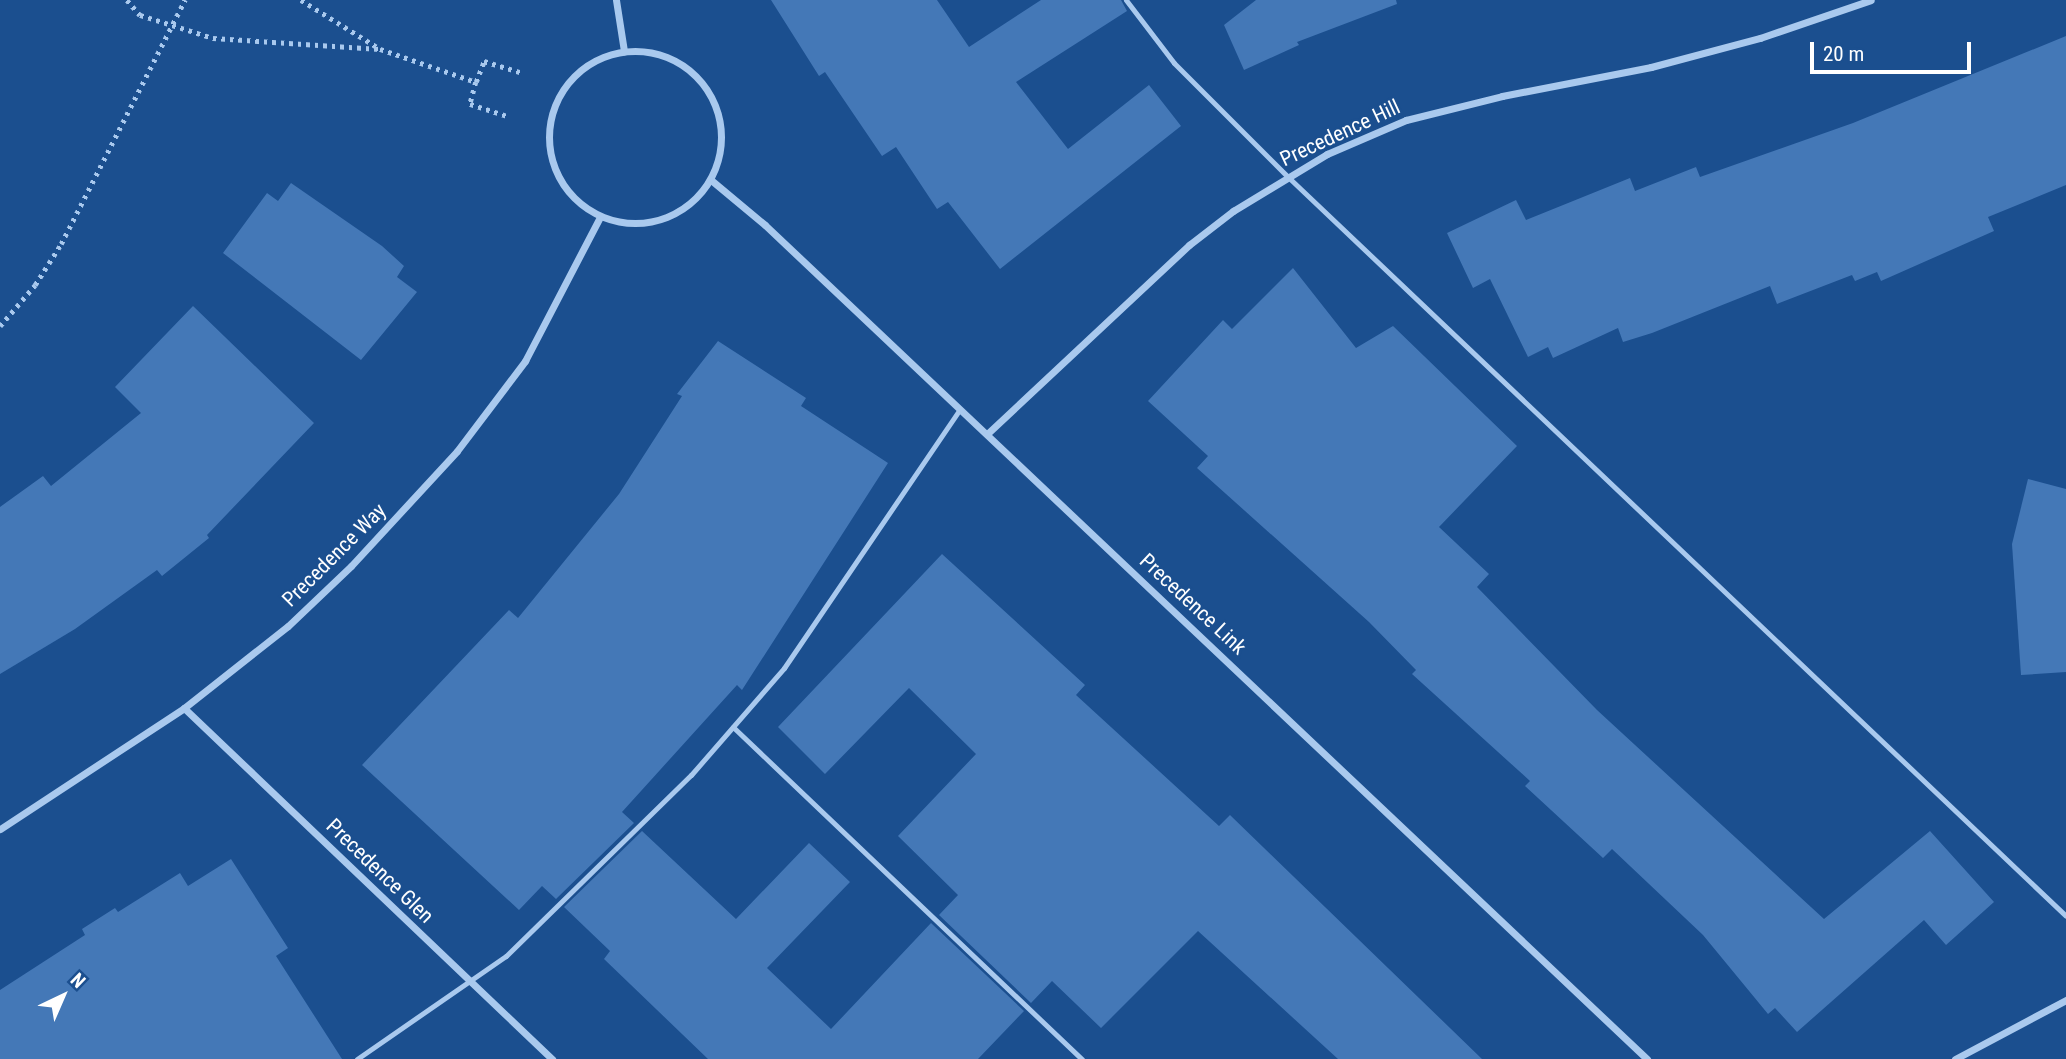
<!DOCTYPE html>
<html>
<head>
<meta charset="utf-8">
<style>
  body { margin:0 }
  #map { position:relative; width:2066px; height:1059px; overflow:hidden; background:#1b4f8f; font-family:"Roboto Condensed",sans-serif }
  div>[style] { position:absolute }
  .building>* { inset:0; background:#4478b7 }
  .path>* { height:4.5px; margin-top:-2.25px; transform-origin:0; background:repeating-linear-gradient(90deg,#a9c9ee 0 3.5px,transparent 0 8.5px) }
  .lane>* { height:5px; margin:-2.5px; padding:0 2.5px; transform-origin:2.5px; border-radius:2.5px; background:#a9c9ee }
  .street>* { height:7px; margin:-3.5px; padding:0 3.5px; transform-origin:3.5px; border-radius:3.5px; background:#a9c9ee }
  .street>.ring { margin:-3.5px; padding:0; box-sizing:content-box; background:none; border:7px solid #a9c9ee; border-radius:50% }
  span { translate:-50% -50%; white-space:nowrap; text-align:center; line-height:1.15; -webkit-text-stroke:5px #1b4f8f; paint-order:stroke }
  .street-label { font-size:21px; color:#fff }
  .north { position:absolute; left:28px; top:961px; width:70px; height:70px; -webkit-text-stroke:5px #1b4f8f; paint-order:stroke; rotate:44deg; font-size:19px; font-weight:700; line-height:28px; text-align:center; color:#fff }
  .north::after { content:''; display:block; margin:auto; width:24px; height:32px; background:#fff; clip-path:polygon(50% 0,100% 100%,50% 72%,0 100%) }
  .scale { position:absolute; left:1810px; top:42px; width:161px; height:32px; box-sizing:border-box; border:4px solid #fff; border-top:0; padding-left:9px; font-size:21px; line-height:24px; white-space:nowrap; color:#fff; -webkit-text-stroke:5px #1b4f8f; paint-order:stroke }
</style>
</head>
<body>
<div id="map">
  <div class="building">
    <i style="clip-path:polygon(771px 0,937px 0,969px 47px,1041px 0,1121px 0,1127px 11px,1016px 82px,1068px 149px,1149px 85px,1181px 126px,1000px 269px,948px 202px,937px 209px,896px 147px,882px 156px,825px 72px,819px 76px)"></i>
    <i style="clip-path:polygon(1256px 0,1396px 0,1397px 4px,1297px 42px,1299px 45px,1244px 70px,1224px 25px)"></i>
    <i style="clip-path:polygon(2066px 36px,2066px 185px,1988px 217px,1994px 231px,1881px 281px,1877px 272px,1855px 281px,1852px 275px,1777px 304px,1770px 286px,1652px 333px,1623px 342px,1618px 328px,1553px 358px,1548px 347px,1528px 357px,1490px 279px,1473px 288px,1447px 233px,1516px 200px,1526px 220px,1630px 178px,1635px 191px,1696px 167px,1700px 177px,1853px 123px)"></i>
    <i style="clip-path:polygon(291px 183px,382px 246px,404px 266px,397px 277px,417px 292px,361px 360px,223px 253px,267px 193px,278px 201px)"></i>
    <i style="clip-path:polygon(1293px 268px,1356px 348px,1393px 326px,1517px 446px,1439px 527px,1489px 574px,1477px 587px,1597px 710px,1824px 919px,1930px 831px,1994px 902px,1946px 945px,1924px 920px,1797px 1032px,1775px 1008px,1768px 1014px,1703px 935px,1612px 849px,1603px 858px,1525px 786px,1530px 781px,1412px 674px,1416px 670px,1369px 622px,1197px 468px,1208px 456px,1148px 401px,1223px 320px,1232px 329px)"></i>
    <i style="clip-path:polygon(193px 306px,314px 423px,207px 535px,209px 538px,162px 576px,157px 570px,75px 629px,0 674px,0 507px,43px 476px,51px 486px,141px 413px,115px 387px)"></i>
    <i style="clip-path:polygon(718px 341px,806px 398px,801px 406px,888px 463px,742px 690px,737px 685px,622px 812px,634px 823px,556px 899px,542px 886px,519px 910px,362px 765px,509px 610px,518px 618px,619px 494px,682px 396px,677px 394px)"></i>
    <i style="clip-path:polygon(2028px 479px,2066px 489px,2066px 672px,2021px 675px,2012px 544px)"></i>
    <i style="clip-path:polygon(942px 554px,1085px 685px,1076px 695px,1219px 826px,1230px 815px,1482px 1059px,1338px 1059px,1198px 931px,1101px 1028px,1052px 981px,1031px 1003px,939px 915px,958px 895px,898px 836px,976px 754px,909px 688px,825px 774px,778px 727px)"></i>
    <i style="clip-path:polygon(642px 831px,736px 919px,809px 843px,850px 882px,767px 968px,831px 1029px,931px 923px,1024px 1011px,978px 1059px,708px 1059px,604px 959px,610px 951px,564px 907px)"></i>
    <i style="clip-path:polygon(231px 859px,288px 948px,276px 956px,342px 1059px,0 1059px,0 990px,85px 935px,82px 929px,115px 908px,118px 912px,180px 873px,188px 886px)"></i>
  </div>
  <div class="path">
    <i style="left:127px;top:0;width:20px;rotate:49deg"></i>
    <i style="left:140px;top:15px;width:77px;rotate:17.5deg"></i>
    <i style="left:213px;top:38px;width:167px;rotate:3.8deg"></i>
    <i style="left:301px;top:0;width:93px;rotate:31.8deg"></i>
    <i style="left:380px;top:49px;width:102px;rotate:19deg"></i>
    <i style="left:476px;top:82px;width:22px;rotate:-69deg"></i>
    <i style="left:484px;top:61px;width:41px;rotate:17.1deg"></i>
    <i style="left:476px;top:82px;width:23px;rotate:105deg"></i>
    <i style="left:470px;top:104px;width:38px;rotate:18deg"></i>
    <i style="left:0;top:326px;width:54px;rotate:-49.5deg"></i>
    <i style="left:35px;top:285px;width:49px;rotate:-57.6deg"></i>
    <i style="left:61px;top:244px;width:274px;rotate:-63.1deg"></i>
  </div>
  <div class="lane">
    <i style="left:1126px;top:0;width:79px;rotate:52.7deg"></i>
    <i style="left:1174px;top:63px;width:160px;rotate:45deg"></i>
    <i style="left:1287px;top:176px;width:1074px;rotate:43.53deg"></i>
    <i style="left:733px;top:727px;width:482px;rotate:43.6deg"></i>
    <i style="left:357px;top:1059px;width:181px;rotate:-34.7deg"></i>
    <i style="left:506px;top:956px;width:259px;rotate:-44.4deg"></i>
    <i style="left:691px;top:775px;width:142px;rotate:-49deg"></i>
    <i style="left:784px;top:668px;width:313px;rotate:-55.8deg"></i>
  </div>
  <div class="street">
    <i style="left:616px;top:0;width:52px;rotate:81.1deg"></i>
    <i class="ring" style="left:549px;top:51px;width:165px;height:165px"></i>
    <i style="left:711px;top:180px;width:70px;rotate:39.8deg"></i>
    <i style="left:765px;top:225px;width:1214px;rotate:43.4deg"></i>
    <i style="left:987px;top:434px;width:277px;rotate:-43.1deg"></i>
    <i style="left:1189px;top:245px;width:56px;rotate:-37.7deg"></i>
    <i style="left:1233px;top:211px;width:110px;rotate:-31.2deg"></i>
    <i style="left:1327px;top:154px;width:86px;rotate:-23.3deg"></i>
    <i style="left:1406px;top:120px;width:99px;rotate:-14deg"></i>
    <i style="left:1502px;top:96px;width:152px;rotate:-11deg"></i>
    <i style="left:1651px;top:67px;width:113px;rotate:-14.9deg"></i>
    <i style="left:1760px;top:38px;width:117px;rotate:-18.9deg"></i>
    <i style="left:184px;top:708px;width:509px;rotate:43.65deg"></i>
    <i style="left:0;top:829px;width:220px;rotate:-33.3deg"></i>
    <i style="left:184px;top:708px;width:132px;rotate:-38.3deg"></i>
    <i style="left:288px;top:626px;width:87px;rotate:-43.6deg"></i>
    <i style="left:351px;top:566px;width:156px;rotate:-47.3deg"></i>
    <i style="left:457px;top:451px;width:113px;rotate:-52.9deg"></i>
    <i style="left:525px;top:361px;width:162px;rotate:-62.5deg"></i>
    <i style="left:1955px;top:1059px;width:126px;rotate:-28deg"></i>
  </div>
  <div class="street-label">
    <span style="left:1340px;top:133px;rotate:-25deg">Precedence Hill</span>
    <span style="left:334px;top:555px;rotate:-45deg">Precedence Way</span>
    <span style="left:1193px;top:604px;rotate:43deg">Precedence Link</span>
    <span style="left:380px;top:871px;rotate:44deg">Precedence Glen</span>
  </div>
  <div class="north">N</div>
  <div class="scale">20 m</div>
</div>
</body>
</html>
